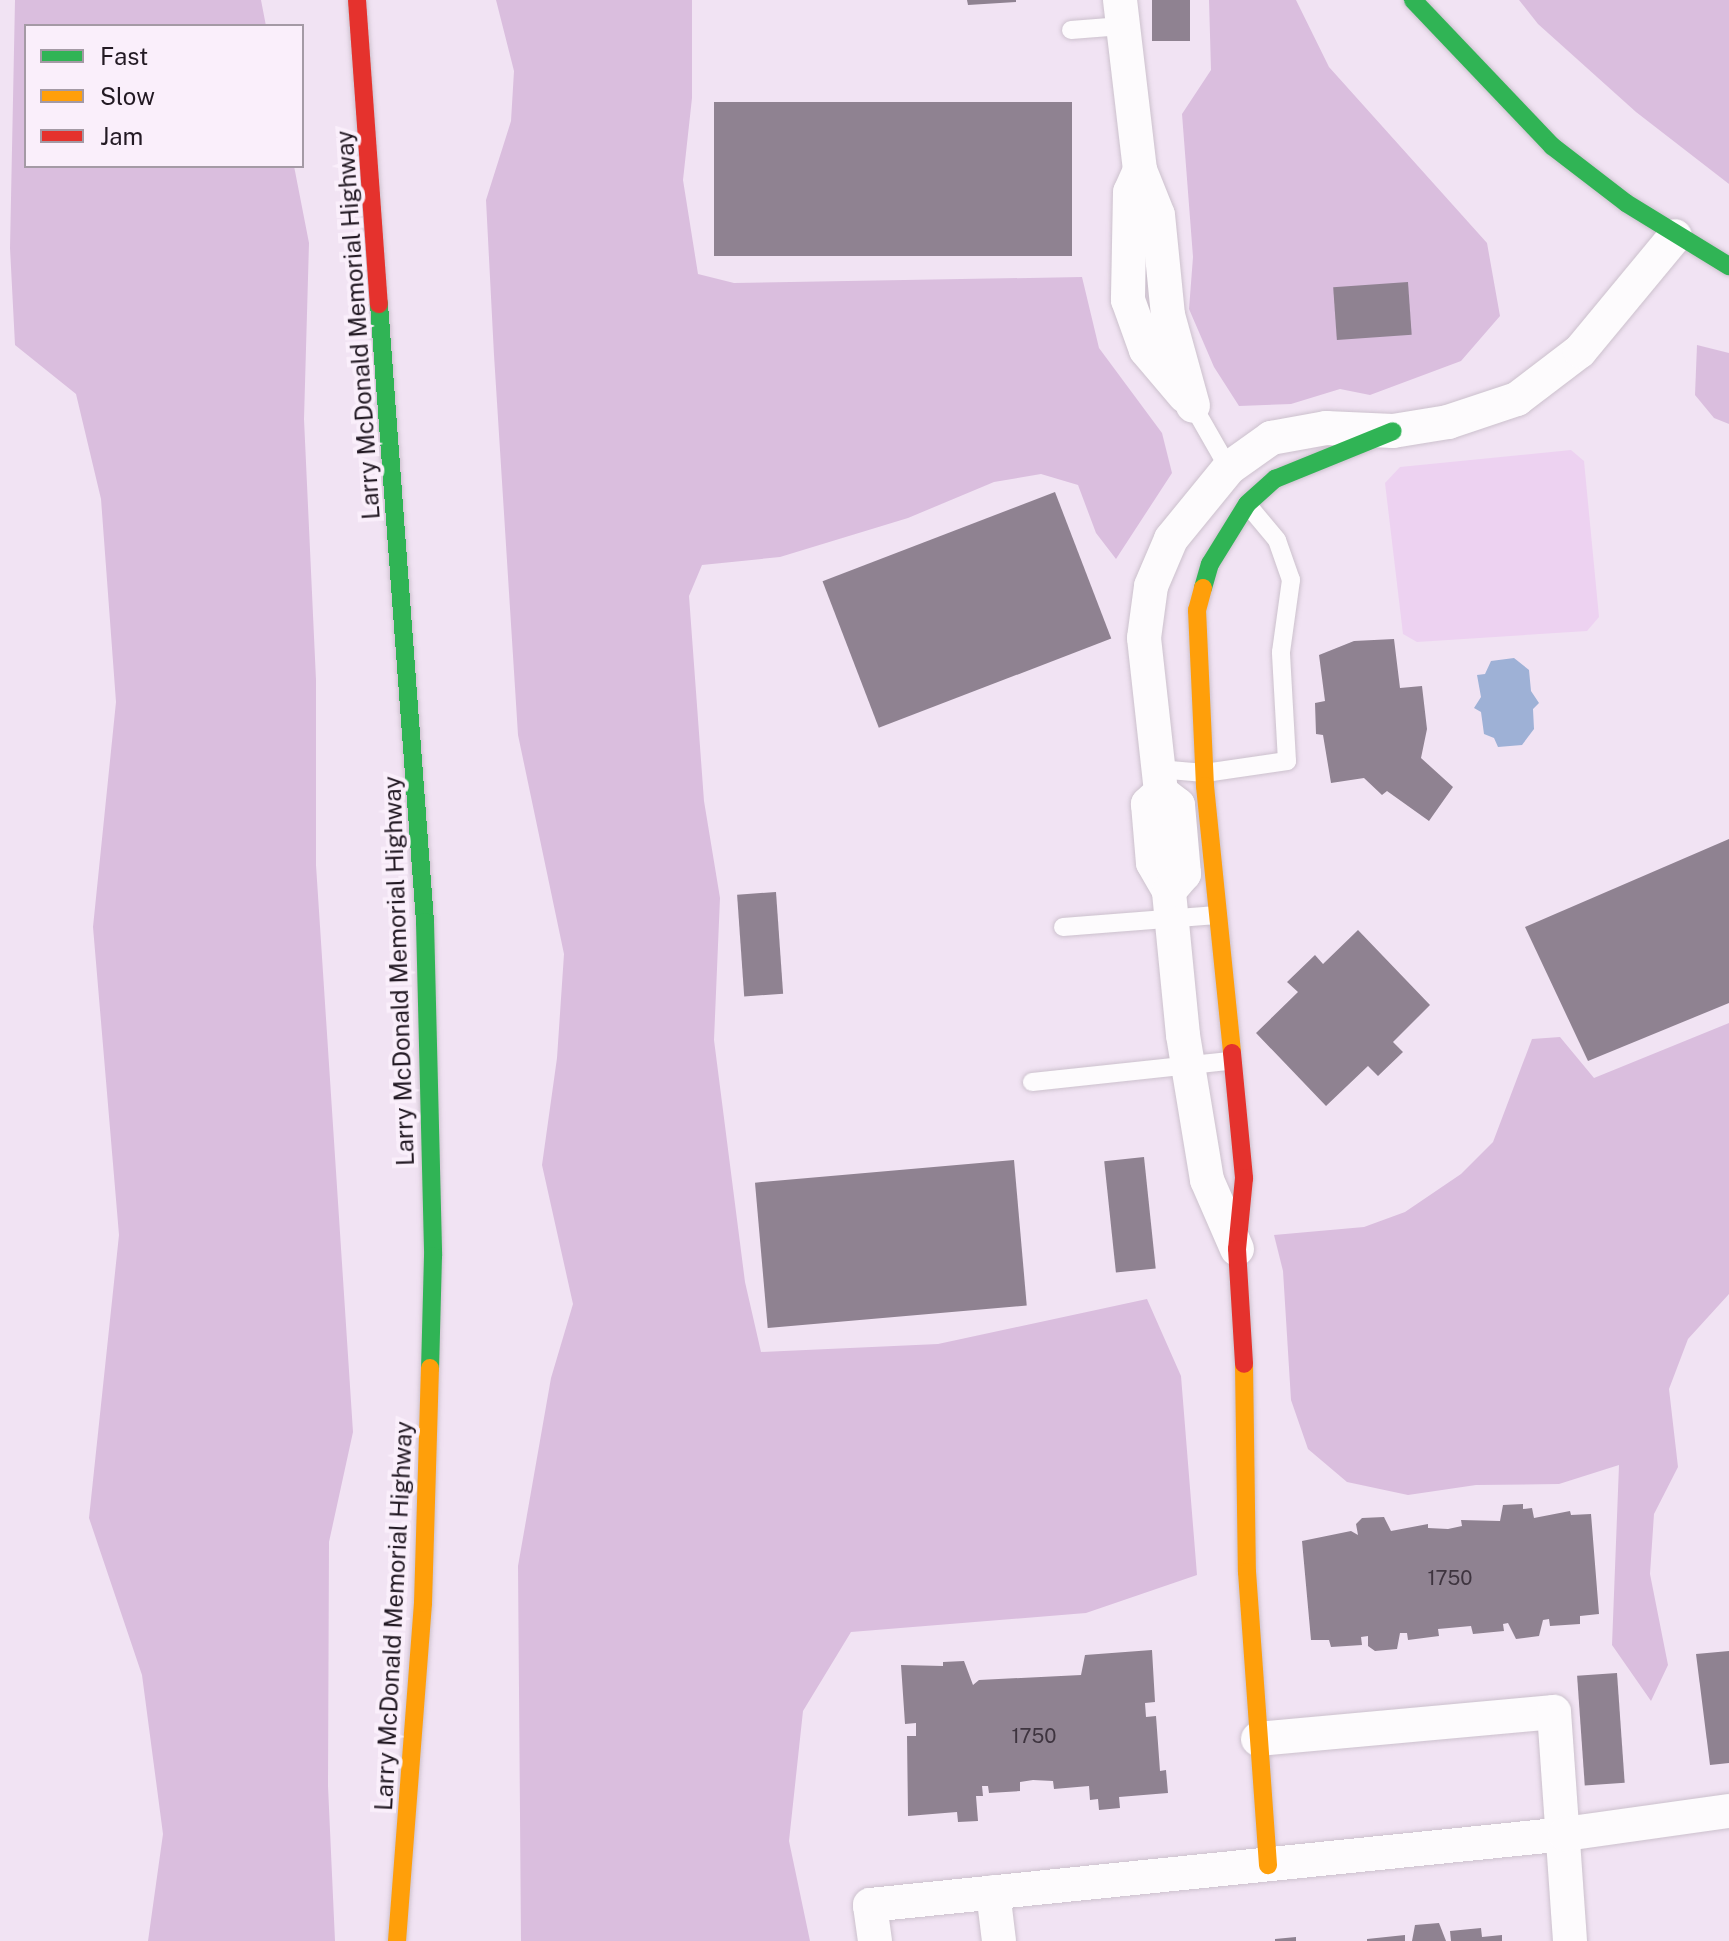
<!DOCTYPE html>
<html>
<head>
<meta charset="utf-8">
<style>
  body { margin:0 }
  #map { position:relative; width:1729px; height:1941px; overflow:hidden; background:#f1e3f3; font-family:"Public Sans",sans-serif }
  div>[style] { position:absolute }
  .green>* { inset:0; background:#edd2f1 }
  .forest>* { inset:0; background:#dabede }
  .water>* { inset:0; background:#9eb1d6 }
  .building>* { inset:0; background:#8f8291; transform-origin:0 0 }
  .roads { filter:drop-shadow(0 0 2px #ccc1cd) drop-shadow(0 0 2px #ccc1cd) }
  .lane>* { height:18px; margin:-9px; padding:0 9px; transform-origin:9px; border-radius:9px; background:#fdfbfd }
  .street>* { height:34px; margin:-17px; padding:0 17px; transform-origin:17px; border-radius:17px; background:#fdfbfd }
  .fast>* { height:18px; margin:-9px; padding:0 9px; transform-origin:9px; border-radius:9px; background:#30b455 }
  .slow>* { height:18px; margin:-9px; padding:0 9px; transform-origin:9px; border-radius:9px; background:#ff9f0a }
  .jam>* { height:18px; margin:-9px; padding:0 9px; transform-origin:9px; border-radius:9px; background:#e5322d }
  span { translate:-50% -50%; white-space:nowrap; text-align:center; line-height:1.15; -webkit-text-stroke:8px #faeffb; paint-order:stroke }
  .number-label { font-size:20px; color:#3e343f }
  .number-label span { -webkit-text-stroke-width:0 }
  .street-label { font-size:24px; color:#231a24 }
  .legend { position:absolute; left:24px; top:24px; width:280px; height:144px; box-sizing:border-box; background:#faeffb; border:2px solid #a49aa5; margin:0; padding:10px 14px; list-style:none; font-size:24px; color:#231a24 }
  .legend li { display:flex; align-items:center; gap:16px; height:40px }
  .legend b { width:40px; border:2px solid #a49aa5 }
</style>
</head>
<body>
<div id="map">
  <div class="green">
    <i style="clip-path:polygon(1571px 450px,1584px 461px,1599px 617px,1587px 631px,1417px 642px,1403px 634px,1385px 483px,1400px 467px)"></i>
  </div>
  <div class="forest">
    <i style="clip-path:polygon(15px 0,261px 0,266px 26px,26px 26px,26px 166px,294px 166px,309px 243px,304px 419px,316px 680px,316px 865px,353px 1432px,329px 1542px,328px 1786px,335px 1941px,148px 1941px,163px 1834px,142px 1675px,89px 1518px,119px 1235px,93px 927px,116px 702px,101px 499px,76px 394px,15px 345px,10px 248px)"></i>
    <i style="clip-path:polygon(496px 0,692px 0,692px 98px,683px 180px,698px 274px,734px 283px,1082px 277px,1099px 348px,1162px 433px,1172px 473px,1116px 559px,1096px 533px,1078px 485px,1041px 474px,994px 482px,908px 518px,780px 557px,702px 565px,689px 596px,704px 801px,720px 898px,714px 1040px,745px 1282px,761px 1352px,938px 1344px,1147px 1299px,1181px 1376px,1197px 1575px,1086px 1613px,851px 1632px,803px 1711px,789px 1841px,810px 1941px,521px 1941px,518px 1566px,551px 1378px,573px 1304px,542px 1165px,557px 1058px,564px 954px,518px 735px,494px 355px,486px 200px,511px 121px,514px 71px)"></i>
    <i style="clip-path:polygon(1209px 0,1296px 0,1329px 67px,1487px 243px,1500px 316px,1461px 361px,1370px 395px,1340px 389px,1291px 404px,1239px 406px,1214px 367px,1189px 309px,1193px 257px,1182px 114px,1211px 70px)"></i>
    <i style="clip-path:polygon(1519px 0,1729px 0,1729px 184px,1636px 112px,1538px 24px)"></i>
    <i style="clip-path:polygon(1697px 345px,1729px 353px,1729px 424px,1714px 418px,1695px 395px)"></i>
    <i style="clip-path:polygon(1729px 1023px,1729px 1294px,1688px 1339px,1669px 1389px,1678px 1467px,1654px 1514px,1650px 1574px,1668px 1665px,1651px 1701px,1612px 1645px,1619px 1465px,1559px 1484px,1476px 1485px,1408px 1495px,1347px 1482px,1308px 1449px,1291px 1400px,1283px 1271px,1274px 1235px,1364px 1227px,1405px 1212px,1461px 1174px,1493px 1142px,1532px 1039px,1560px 1037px,1594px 1078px)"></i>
  </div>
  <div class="water">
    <i style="clip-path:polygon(1514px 658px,1529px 670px,1531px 691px,1539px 703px,1533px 709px,1534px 729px,1522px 745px,1498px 747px,1494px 738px,1484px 734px,1481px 712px,1474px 708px,1481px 697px,1477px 675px,1485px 674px,1491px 661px)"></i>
  </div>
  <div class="building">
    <i style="clip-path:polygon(967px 0,1016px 0,1016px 2px,968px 5px)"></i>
    <i style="left:1152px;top:0;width:38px;height:41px"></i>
    <i style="left:1072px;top:102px;width:154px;height:358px;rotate:90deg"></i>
    <i style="left:1408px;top:282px;width:53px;height:75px;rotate:86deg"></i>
    <i style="left:1055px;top:492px;width:157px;height:249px;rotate:69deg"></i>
    <i style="clip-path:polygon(1394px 639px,1400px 688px,1422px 686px,1427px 729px,1421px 758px,1453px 787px,1429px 821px,1387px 791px,1382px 795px,1364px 778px,1331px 783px,1323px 735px,1316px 734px,1315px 703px,1325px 701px,1319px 655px,1354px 641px)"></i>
    <i style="clip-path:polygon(1729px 839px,1729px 1003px,1588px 1061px,1525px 927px)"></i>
    <i style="left:776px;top:892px;width:102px;height:39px;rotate:86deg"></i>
    <i style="clip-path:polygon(1358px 930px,1430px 1005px,1393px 1042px,1403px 1052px,1378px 1076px,1368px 1066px,1326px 1106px,1256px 1033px,1298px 992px,1287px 982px,1315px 955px,1323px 964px)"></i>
    <i style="left:1144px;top:1157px;width:112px;height:40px;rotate:84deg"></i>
    <i style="left:1014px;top:1160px;width:146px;height:260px;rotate:85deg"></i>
    <i style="clip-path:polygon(1523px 1504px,1523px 1509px,1532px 1508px,1534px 1518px,1570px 1511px,1571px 1515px,1591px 1514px,1599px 1614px,1580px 1616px,1580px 1624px,1550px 1626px,1549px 1619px,1543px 1620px,1539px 1636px,1516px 1639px,1508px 1623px,1503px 1624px,1504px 1631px,1473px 1634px,1471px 1626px,1438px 1629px,1439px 1636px,1408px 1640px,1407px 1633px,1400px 1633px,1397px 1649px,1375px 1651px,1368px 1646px,1368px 1636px,1361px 1637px,1362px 1645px,1331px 1647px,1329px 1640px,1311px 1640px,1302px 1541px,1351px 1531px,1358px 1535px,1356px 1524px,1362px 1518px,1384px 1517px,1391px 1531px,1428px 1524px,1428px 1528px,1448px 1529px,1462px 1526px,1461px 1520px,1500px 1521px,1503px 1505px)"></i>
    <i style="clip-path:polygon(1152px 1650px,1155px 1702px,1145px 1703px,1146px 1717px,1156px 1716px,1160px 1771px,1166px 1770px,1168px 1793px,1119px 1797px,1120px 1808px,1099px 1810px,1098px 1799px,1090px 1800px,1089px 1786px,1054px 1789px,1053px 1781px,1033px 1780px,1020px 1782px,1020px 1791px,989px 1793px,988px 1786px,982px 1786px,983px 1796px,976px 1796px,978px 1821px,958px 1822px,957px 1812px,908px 1816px,907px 1736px,916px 1736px,916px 1723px,905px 1724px,901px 1665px,943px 1666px,943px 1662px,964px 1661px,973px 1685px,979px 1680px,1081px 1675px,1085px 1655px)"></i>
    <i style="clip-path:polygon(1729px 1651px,1729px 1763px,1710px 1765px,1696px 1654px)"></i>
    <i style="left:1617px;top:1673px;width:110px;height:40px;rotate:86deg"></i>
    <i style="clip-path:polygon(1439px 1923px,1446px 1941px,1412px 1941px,1415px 1925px)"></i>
    <i style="clip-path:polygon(1481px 1928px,1482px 1937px,1502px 1935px,1502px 1941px,1451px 1941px,1450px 1931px)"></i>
    <i style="clip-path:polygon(1405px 1935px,1405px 1941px,1367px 1941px,1367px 1939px)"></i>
    <i style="clip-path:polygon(1296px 1937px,1296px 1941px,1275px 1941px,1275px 1939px)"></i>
  </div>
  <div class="roads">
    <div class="lane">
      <i style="left:1071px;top:30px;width:51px;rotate:-4.5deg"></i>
      <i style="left:1193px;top:406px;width:78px;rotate:60.2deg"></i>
      <i style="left:1158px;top:769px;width:47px;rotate:4.9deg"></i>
      <i style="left:1205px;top:773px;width:83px;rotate:-8.3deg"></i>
      <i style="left:1287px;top:761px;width:109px;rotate:-93.2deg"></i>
      <i style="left:1281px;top:652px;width:73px;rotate:-82.1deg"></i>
      <i style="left:1291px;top:580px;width:42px;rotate:-109.3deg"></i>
      <i style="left:1277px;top:540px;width:47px;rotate:-129.8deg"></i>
      <i style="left:1063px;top:927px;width:154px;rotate:-4.5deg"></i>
      <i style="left:1032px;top:1082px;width:199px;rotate:-6.1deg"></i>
    </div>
    <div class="street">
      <i style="left:1120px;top:0;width:171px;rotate:83.3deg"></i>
      <i style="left:1140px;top:170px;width:48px;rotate:68.2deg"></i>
      <i style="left:1158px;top:215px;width:100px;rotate:84.3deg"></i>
      <i style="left:1168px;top:315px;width:94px;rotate:74.6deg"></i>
      <i style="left:1140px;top:170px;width:24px;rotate:114deg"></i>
      <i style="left:1130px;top:192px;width:108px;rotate:91.1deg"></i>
      <i style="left:1128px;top:300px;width:53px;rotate:70.2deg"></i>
      <i style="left:1146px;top:350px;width:60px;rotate:49.7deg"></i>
      <i style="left:1161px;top:792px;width:18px;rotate:137deg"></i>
      <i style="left:1148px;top:804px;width:59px;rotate:85.2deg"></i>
      <i style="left:1153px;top:863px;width:32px;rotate:60deg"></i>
      <i style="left:1237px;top:1249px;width:75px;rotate:-113.5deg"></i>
      <i style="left:1207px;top:1180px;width:147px;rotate:-99.4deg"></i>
      <i style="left:1183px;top:1035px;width:145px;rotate:-95.6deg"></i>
      <i style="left:1169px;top:891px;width:23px;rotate:-49deg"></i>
      <i style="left:1184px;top:874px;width:69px;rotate:-95deg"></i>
      <i style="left:1178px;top:805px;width:21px;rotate:-143deg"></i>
      <i style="left:1161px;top:792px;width:155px;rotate:-96.3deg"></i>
      <i style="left:1144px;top:638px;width:52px;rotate:-82.3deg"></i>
      <i style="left:1151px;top:586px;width:51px;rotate:-66.9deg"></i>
      <i style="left:1171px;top:539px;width:92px;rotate:-50.8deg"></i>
      <i style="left:1229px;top:468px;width:52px;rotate:-35.5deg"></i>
      <i style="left:1271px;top:438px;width:56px;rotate:-10.3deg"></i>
      <i style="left:1326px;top:428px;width:67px;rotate:2.6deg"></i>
      <i style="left:1393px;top:431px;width:56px;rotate:-9.3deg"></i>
      <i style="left:1448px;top:422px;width:73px;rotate:-18.4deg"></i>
      <i style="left:1517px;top:399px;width:79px;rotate:-37.3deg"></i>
      <i style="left:1580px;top:351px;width:149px;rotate:-50.4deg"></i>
      <i style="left:1258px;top:1739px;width:297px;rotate:-5.2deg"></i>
      <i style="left:1554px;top:1712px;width:230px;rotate:86deg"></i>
      <i style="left:993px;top:1892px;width:49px;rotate:83deg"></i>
      <i style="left:875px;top:1941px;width:36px;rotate:-98deg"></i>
      <i style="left:870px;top:1905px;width:699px;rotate:-5.83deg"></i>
      <i style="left:1565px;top:1834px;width:166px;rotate:-8deg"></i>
    </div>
    <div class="fast">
      <i style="left:1413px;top:0;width:202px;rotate:46.4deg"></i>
      <i style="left:1552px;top:146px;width:93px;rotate:37.6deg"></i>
      <i style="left:1626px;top:203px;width:121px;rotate:31.5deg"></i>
      <i style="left:379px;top:304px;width:620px;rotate:85.74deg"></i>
      <i style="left:425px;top:922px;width:334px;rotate:88.6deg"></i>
      <i style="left:433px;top:1256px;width:112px;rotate:91.5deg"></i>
      <i style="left:1203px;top:588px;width:25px;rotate:-74deg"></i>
      <i style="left:1210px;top:564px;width:70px;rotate:-58.3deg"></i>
      <i style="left:1247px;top:504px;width:38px;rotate:-42deg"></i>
      <i style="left:1275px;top:479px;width:127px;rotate:-22.1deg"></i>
    </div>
    <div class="slow">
      <i style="left:1203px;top:588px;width:23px;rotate:105deg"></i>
      <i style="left:1197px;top:610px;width:176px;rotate:87.4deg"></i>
      <i style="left:1205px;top:786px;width:268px;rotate:84.2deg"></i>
      <i style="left:1244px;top:1364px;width:208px;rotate:89.2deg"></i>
      <i style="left:1247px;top:1572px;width:294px;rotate:85.9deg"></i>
      <i style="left:397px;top:1941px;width:339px;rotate:-85.6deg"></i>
      <i style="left:423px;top:1603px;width:235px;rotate:-88.3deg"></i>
    </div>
    <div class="jam">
      <i style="left:357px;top:0;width:305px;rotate:85.9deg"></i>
      <i style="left:1232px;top:1053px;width:126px;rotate:84.5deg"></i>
      <i style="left:1244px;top:1178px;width:71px;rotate:95.6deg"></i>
      <i style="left:1237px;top:1249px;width:115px;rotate:86.5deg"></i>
    </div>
  </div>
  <div class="number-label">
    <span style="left:1450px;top:1578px">1750</span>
    <span style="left:1034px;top:1736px">1750</span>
  </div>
  <div class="street-label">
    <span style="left:358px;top:325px;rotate:-94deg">Larry McDonald Memorial Highway</span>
    <span style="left:399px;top:971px;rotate:-92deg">Larry McDonald Memorial Highway</span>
    <span style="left:394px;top:1616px;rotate:-87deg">Larry McDonald Memorial Highway</span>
  </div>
  <ul class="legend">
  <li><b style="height:10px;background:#30b455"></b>Fast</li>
  <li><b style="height:10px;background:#ff9f0a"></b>Slow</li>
  <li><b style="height:10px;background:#e5322d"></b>Jam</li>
  </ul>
</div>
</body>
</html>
